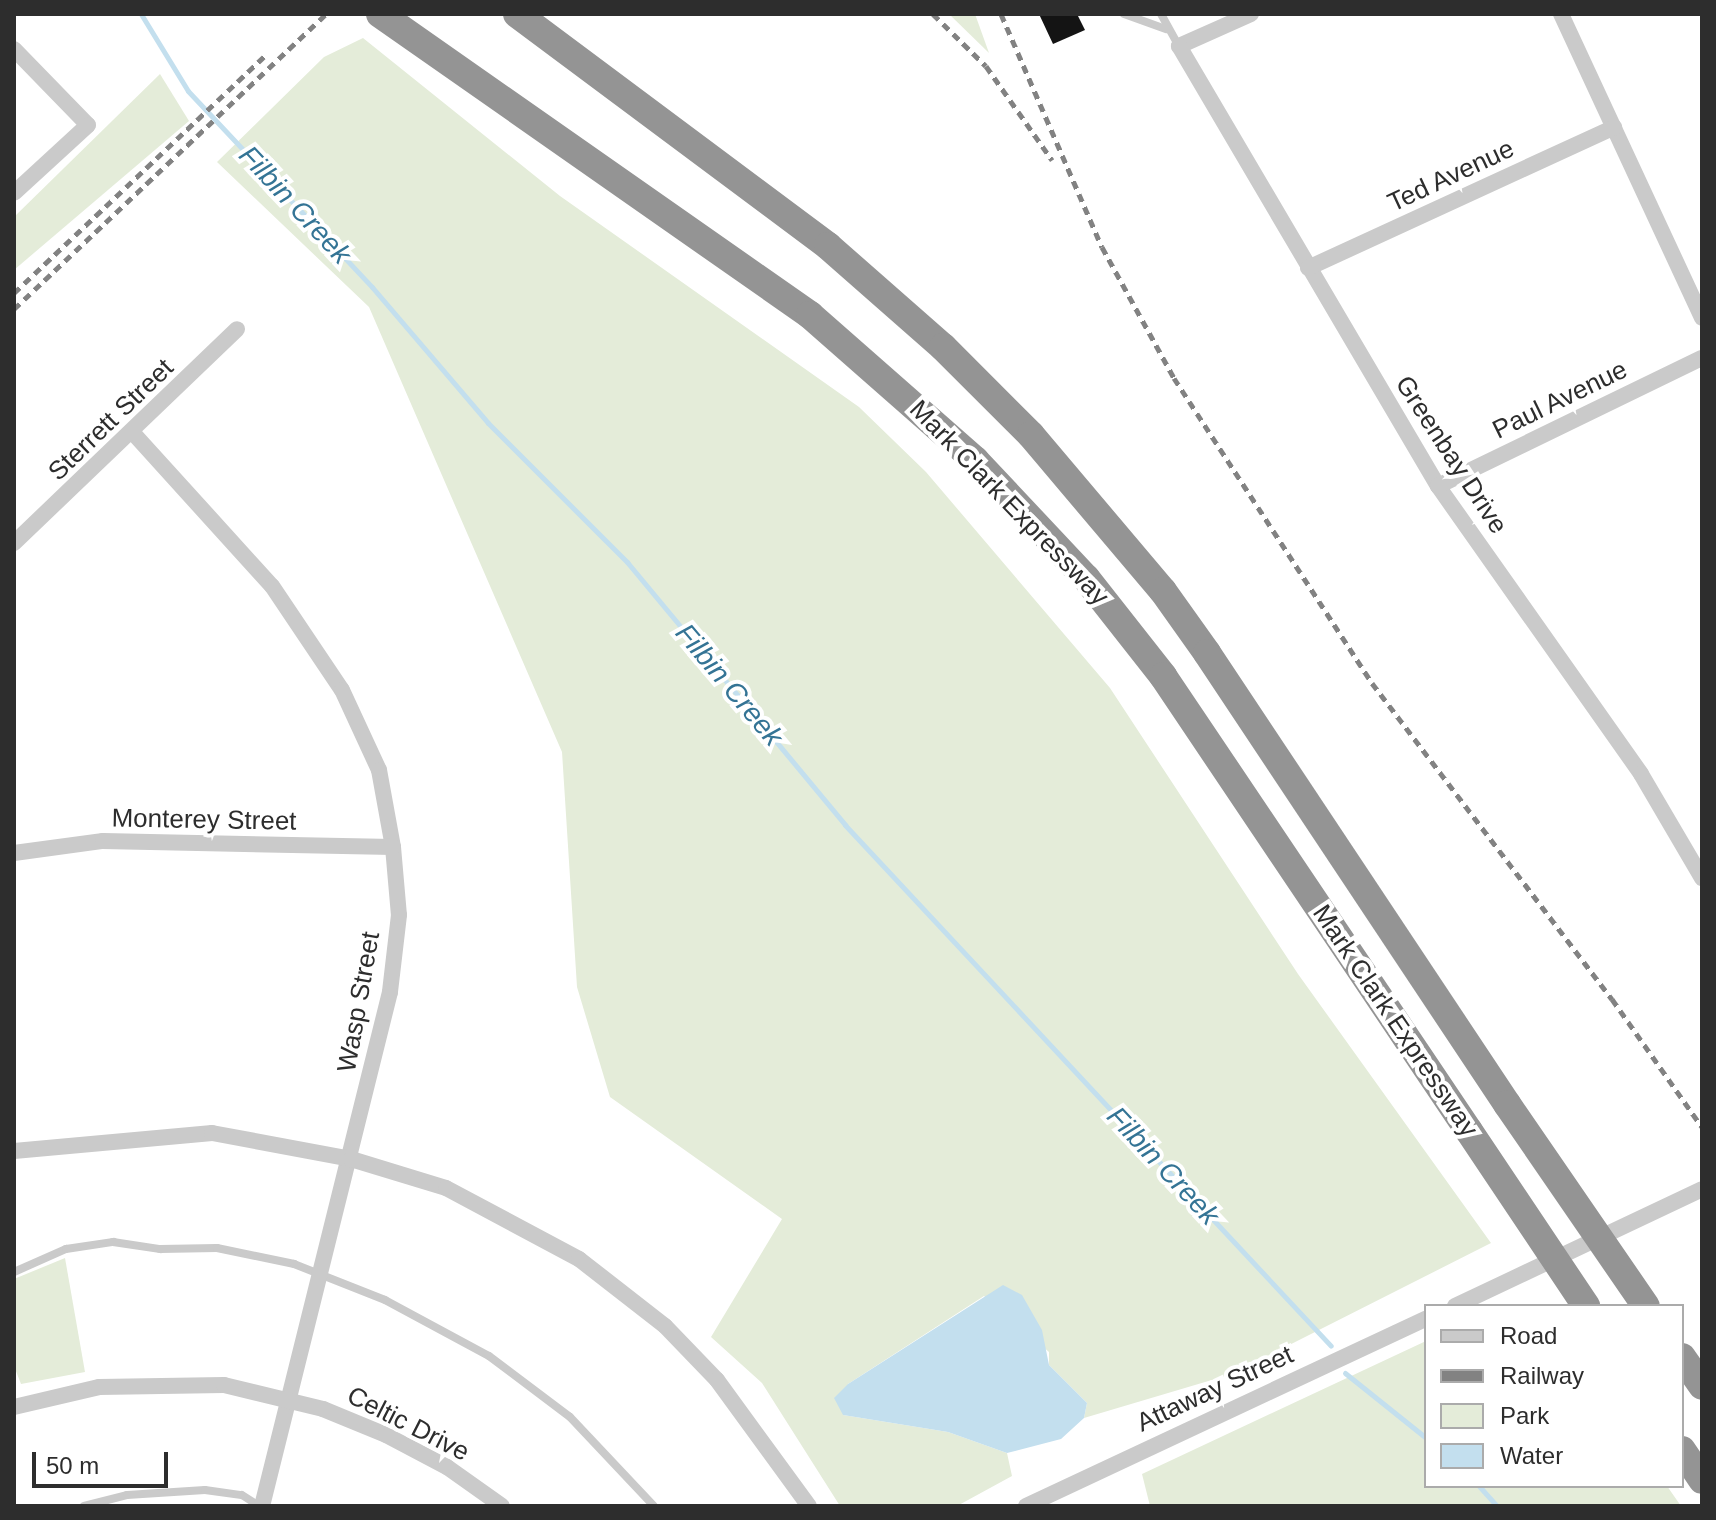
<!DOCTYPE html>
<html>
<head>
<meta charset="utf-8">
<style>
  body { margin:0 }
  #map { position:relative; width:1716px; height:1520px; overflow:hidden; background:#fff; font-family:Helvetica,sans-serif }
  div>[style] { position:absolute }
  .green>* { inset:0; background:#e4ecd9 }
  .water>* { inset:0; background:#c3dfee }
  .stream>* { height:5px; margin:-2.5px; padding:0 2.5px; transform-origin:2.5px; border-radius:2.5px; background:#c3dfee }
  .building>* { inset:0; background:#141414 }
  .service>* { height:8px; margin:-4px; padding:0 4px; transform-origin:4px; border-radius:4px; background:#cacaca }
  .minor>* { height:16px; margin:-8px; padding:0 8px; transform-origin:8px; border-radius:8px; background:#cacaca }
  .motorway>* { height:28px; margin:-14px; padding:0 14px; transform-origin:14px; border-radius:14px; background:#949494 }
  .rail>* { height:5px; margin-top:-2.5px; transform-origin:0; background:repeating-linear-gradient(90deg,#828282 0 8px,transparent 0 14px) }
  .motorway-bridge>* { height:28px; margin:-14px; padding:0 14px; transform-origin:14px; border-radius:14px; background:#949494 }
  span { translate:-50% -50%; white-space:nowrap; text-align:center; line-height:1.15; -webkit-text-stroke:8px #fff; paint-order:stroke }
  .street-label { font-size:26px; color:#2d2d2d }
  .water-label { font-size:28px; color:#347495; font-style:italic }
  .frame { position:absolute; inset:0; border:16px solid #2d2d2d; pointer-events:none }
  .legend { position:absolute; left:1424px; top:1304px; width:260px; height:184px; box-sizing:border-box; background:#fff; border:2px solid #ababab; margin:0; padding:10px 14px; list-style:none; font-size:24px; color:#2d2d2d }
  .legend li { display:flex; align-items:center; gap:16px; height:40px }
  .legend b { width:40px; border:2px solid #ababab }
  .scale { position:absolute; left:32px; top:1452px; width:136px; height:36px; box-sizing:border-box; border:4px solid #2d2d2d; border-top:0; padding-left:10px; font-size:24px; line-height:28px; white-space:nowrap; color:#2d2d2d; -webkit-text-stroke:6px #fff; paint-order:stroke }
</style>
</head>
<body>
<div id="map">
  <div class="green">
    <i style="clip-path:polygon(949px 14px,975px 14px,989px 53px)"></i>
    <i style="clip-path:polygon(363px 38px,560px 196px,859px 407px,926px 472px,1110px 688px,1298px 974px,1491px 1243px,1232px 1374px,1084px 1418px,1087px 1403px,1049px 1365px,1049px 1352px,984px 1296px,848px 1384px,843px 1415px,948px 1432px,1007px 1453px,1012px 1476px,957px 1506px,840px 1506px,762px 1383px,711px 1337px,782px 1219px,610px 1097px,577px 987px,562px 752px,369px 307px,217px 162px,324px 57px)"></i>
    <i style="clip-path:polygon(160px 74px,189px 121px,14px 270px,14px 217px)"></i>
    <i style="clip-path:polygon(65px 1258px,85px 1372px,21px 1384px,14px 1366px,14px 1279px)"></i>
    <i style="clip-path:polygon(1426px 1341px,1426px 1486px,1667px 1486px,1681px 1506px,1150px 1506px,1142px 1474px)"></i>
  </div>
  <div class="water">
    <i style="clip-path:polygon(1003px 1285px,1022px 1295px,1042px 1330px,1049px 1365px,1087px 1403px,1084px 1418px,1061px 1439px,1007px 1453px,948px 1432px,843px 1415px,834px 1398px,848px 1384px)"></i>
  </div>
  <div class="stream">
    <i style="left:141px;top:14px;width:90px;rotate:58.6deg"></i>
    <i style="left:188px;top:91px;width:269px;rotate:46.8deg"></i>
    <i style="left:372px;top:287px;width:179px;rotate:49.5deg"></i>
    <i style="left:488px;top:423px;width:197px;rotate:45deg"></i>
    <i style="left:627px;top:562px;width:342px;rotate:50.3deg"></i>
    <i style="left:845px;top:825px;width:712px;rotate:46.99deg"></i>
    <i style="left:1345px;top:1373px;width:104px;rotate:38.7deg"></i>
    <i style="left:1479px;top:1486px;width:27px;rotate:48deg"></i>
  </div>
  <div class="building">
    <i style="clip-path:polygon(1039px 14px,1077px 14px,1085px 30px,1053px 44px)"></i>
  </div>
  <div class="service">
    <i style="left:1124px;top:14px;width:45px;rotate:19.7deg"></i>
    <i style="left:1161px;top:14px;width:37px;rotate:61deg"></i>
    <i style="left:14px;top:1272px;width:57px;rotate:-23.9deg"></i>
    <i style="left:66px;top:1249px;width:48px;rotate:-8.5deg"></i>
    <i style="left:113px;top:1242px;width:48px;rotate:8.5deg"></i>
    <i style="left:160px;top:1249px;width:57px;rotate:-1deg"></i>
    <i style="left:217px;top:1248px;width:79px;rotate:11.7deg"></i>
    <i style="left:294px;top:1264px;width:98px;rotate:21.6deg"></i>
    <i style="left:385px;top:1300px;width:118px;rotate:28.3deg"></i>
    <i style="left:489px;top:1356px;width:101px;rotate:37deg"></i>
    <i style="left:570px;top:1417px;width:122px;rotate:46.7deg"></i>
    <i style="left:84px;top:1506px;width:44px;rotate:-14.3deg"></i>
    <i style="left:127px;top:1495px;width:78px;rotate:-3.7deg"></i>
    <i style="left:205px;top:1490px;width:37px;rotate:8deg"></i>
    <i style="left:242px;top:1495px;width:20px;rotate:33deg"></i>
  </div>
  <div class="minor">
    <i style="left:1251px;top:14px;width:79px;rotate:156deg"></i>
    <i style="left:1179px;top:46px;width:511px;rotate:59.52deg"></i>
    <i style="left:1438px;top:486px;width:352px;rotate:54.8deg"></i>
    <i style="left:1641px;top:774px;width:121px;rotate:59.6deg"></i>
    <i style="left:1561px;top:14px;width:335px;rotate:65.1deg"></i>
    <i style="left:14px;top:49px;width:106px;rotate:45.8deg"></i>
    <i style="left:88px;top:125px;width:100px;rotate:137.4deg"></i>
    <i style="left:1308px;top:268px;width:337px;rotate:-24.7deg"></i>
    <i style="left:134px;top:434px;width:205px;rotate:47.8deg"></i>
    <i style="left:272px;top:586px;width:125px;rotate:56.1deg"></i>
    <i style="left:342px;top:690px;width:88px;rotate:65.2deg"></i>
    <i style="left:379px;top:770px;width:78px;rotate:79.7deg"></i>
    <i style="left:393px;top:847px;width:68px;rotate:85deg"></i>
    <i style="left:399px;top:915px;width:78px;rotate:96.7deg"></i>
    <i style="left:390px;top:992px;width:530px;rotate:103.98deg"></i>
    <i style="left:1438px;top:486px;width:293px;rotate:-25.9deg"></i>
    <i style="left:14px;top:543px;width:309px;rotate:-43.8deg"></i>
    <i style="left:14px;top:853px;width:90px;rotate:-7.7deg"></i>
    <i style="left:103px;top:841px;width:290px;rotate:1.2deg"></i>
    <i style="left:14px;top:1151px;width:199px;rotate:-5.2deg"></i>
    <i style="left:212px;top:1133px;width:141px;rotate:10.6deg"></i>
    <i style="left:351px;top:1159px;width:99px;rotate:17deg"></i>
    <i style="left:446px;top:1188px;width:151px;rotate:28.1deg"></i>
    <i style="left:579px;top:1259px;width:109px;rotate:37.9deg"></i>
    <i style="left:665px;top:1326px;width:75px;rotate:46.1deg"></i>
    <i style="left:717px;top:1380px;width:156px;rotate:53.9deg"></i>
    <i style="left:1455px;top:1306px;width:273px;rotate:-25.3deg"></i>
    <i style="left:14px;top:1407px;width:87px;rotate:-13.2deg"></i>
    <i style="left:99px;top:1387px;width:125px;rotate:-0.9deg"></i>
    <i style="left:224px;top:1385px;width:102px;rotate:13.6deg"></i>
    <i style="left:323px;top:1409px;width:68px;rotate:22.4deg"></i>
    <i style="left:386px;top:1435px;width:69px;rotate:27.7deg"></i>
    <i style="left:447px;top:1467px;width:67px;rotate:35.3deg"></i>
    <i style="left:1026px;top:1506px;width:442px;rotate:-25.1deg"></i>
  </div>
  <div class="motorway">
    <i style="left:380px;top:14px;width:525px;rotate:34.99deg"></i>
    <i style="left:810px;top:315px;width:220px;rotate:41.3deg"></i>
    <i style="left:975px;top:460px;width:162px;rotate:46.8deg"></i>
    <i style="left:1086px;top:578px;width:125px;rotate:51.8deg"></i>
    <i style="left:1163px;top:676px;width:548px;rotate:56.08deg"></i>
    <i style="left:517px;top:14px;width:388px;rotate:36.7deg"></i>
    <i style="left:828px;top:246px;width:153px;rotate:41.3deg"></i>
    <i style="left:943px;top:347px;width:124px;rotate:45deg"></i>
    <i style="left:1031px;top:435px;width:204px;rotate:49.8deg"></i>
    <i style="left:1163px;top:591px;width:76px;rotate:54.6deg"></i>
    <i style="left:1207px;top:653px;width:542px;rotate:56.37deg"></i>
    <i style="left:1682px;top:1357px;width:35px;rotate:55deg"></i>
    <i style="left:1682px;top:1450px;width:36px;rotate:56deg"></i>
  </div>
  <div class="rail">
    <i style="left:933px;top:14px;width:74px;rotate:44.5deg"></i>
    <i style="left:986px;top:66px;width:115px;rotate:54.9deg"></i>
    <i style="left:1001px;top:14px;width:254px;rotate:66.6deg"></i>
    <i style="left:1102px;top:247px;width:149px;rotate:61.2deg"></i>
    <i style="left:1174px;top:378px;width:364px;rotate:57deg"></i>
    <i style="left:1372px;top:683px;width:397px;rotate:52.8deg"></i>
    <i style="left:1612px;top:999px;width:156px;rotate:54.9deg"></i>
    <i style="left:14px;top:293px;width:348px;rotate:-43.4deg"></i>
    <i style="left:14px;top:309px;width:429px;rotate:-43.4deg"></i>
  </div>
  <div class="motorway-bridge">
    <i style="left:1507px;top:1104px;width:245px;rotate:55.5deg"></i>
    <i style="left:1469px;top:1131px;width:211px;rotate:56.2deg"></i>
  </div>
  <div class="street-label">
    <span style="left:1451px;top:176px;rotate:-25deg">Ted Avenue</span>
    <span style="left:1560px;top:400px;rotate:-26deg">Paul Avenue</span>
    <span style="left:111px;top:420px;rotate:-44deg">Sterrett Street</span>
    <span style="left:1451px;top:455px;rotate:57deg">Greenbay Drive</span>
    <span style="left:1009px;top:503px;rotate:46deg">Mark Clark Expressway</span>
    <span style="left:204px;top:820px;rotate:1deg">Monterey Street</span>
    <span style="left:359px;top:1002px;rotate:-80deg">Wasp Street</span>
    <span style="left:1395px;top:1021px;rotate:56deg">Mark Clark Expressway</span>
    <span style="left:1215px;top:1389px;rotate:-25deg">Attaway Street</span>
    <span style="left:408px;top:1424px;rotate:27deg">Celtic Drive</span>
  </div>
  <div class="water-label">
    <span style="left:295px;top:205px;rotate:47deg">Filbin Creek</span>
    <span style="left:729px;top:685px;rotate:50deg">Filbin Creek</span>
    <span style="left:1163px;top:1166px;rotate:47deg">Filbin Creek</span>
  </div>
  <div class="frame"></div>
  <ul class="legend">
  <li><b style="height:10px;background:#cacaca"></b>Road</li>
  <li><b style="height:10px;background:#828282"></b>Railway</li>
  <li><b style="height:22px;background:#e4ecd9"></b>Park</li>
  <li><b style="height:22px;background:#c3dfee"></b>Water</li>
  </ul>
  <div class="scale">50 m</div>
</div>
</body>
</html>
